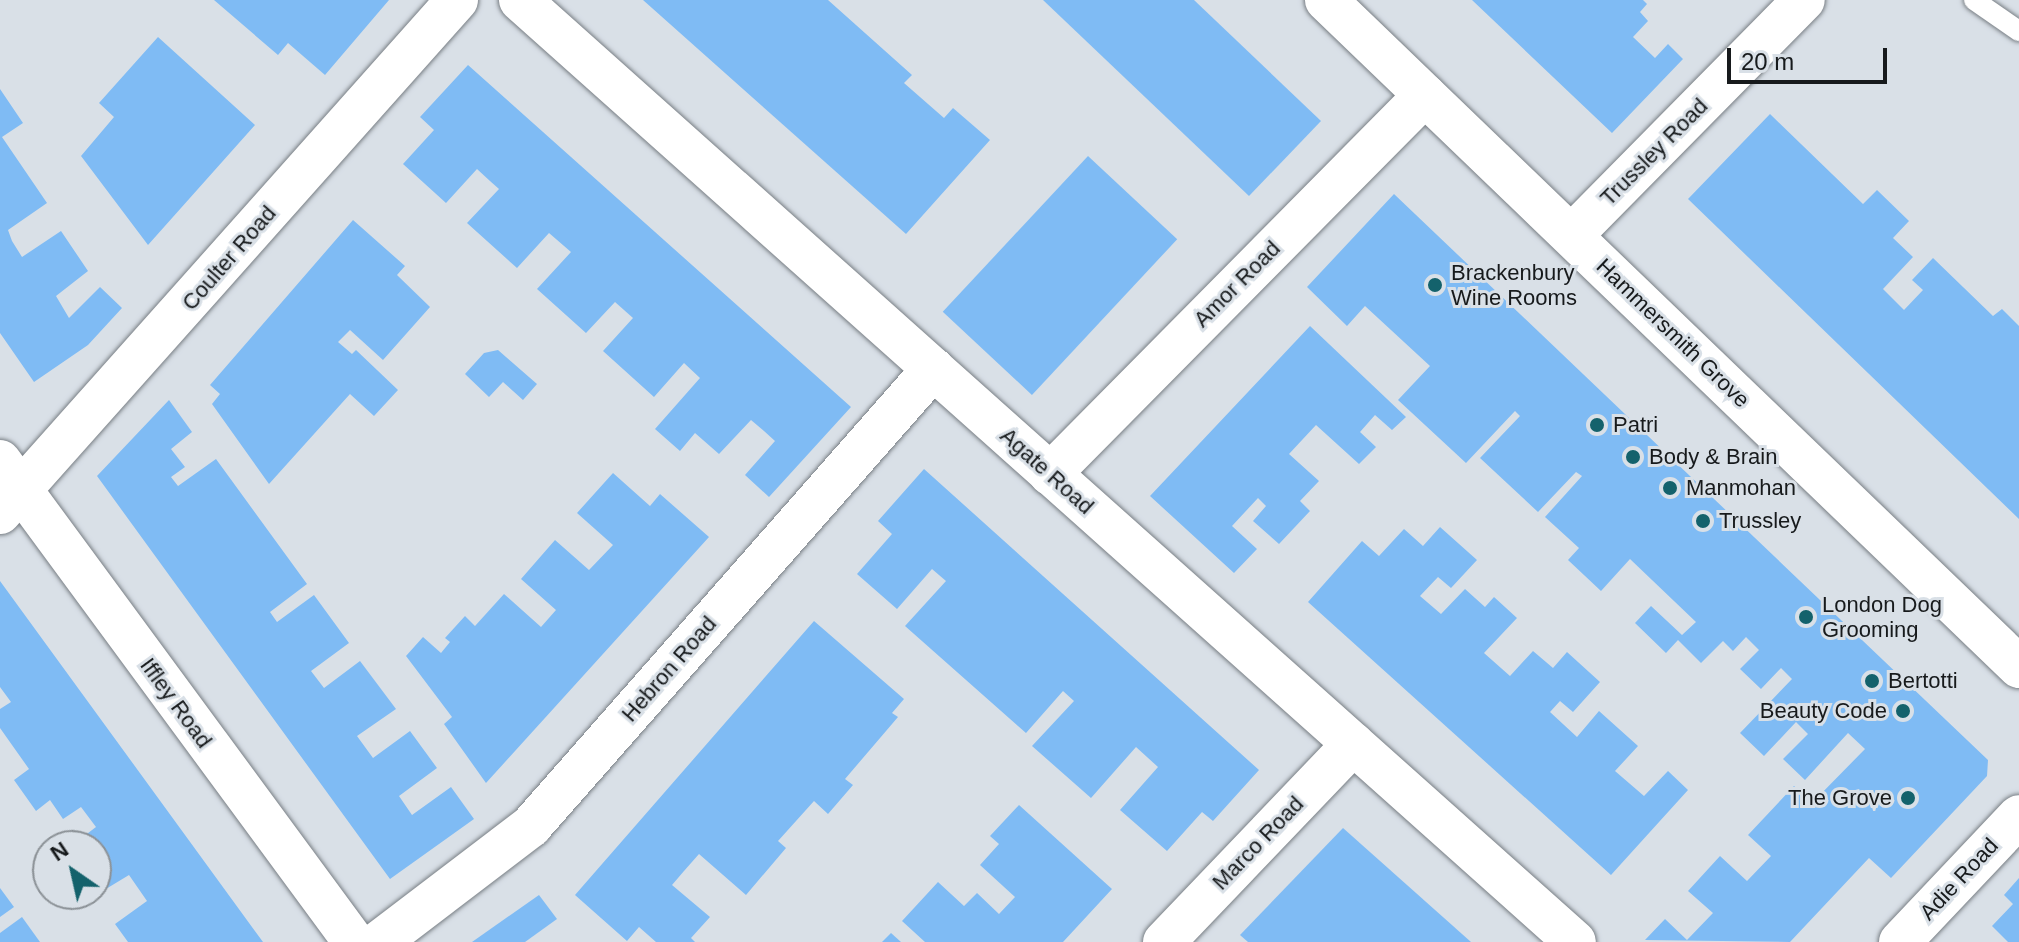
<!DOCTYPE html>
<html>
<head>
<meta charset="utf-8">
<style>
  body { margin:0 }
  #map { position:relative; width:2019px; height:942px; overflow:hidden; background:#d9e0e7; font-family:Helvetica,sans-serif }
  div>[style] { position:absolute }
  .building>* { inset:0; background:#7fbbf4; transform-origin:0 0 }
  .roads { filter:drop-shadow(0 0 2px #787e84) drop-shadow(0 0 2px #787e84) }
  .lane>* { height:20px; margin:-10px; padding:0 10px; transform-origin:10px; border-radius:10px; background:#fff }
  .street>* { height:42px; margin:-21px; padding:0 21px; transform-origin:21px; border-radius:21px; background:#fff }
  .dots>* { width:22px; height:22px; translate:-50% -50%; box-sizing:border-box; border:4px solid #d9e0e7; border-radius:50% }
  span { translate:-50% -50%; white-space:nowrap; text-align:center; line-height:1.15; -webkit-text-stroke:6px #d9e0e7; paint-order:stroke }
  .street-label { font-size:22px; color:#171a1c }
  .poi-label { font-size:22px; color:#171a1c }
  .left { translate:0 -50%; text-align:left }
  .right { translate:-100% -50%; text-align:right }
  .north { position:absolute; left:32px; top:830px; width:80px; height:80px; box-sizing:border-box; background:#d9e0e7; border:2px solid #8b9196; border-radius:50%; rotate:326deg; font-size:22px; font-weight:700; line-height:32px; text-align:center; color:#171a1c }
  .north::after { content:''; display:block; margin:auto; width:28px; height:36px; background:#14626c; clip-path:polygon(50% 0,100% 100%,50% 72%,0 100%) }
  .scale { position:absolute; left:1727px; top:48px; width:160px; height:36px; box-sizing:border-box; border:4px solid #171a1c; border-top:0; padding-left:10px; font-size:24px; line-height:28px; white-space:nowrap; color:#171a1c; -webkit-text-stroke:6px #d9e0e7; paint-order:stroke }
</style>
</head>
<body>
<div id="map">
  <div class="building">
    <i style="clip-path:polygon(214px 0,389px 0,325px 75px,288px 43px,278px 55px)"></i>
    <i style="clip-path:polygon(643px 0,828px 0,912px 75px,904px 83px,944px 118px,953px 108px,990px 140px,906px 234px)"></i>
    <i style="clip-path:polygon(1043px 0,1194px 0,1321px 121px,1249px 196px)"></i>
    <i style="clip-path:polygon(1472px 0,1643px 0,1647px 4px,1640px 12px,1648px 21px,1633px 37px,1655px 58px,1668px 44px,1683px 59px,1612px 133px)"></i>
    <i style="clip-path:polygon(158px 37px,255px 125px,148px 245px,81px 156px,114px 117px,99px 103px)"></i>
    <i style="clip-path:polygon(468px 65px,851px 407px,769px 497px,745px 475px,775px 441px,764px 431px,751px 420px,719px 454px,695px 433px,680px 451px,655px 429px,700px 378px,684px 363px,654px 397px,603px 351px,633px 318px,615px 302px,586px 333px,537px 289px,571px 252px,549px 233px,517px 268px,467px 223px,499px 189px,490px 181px,477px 169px,446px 203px,403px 164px,434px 130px,420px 117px)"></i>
    <i style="clip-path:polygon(0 89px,23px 123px,2px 137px,47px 203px,8px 230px,12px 241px,22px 257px,61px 231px,88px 271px,56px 296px,69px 318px,100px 287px,122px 308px,88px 345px,34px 382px,0 333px)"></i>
    <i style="clip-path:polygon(1770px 114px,1863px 204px,1877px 190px,1909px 221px,1893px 238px,1913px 257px,1883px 289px,1904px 310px,1923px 290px,1912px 280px,1933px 258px,1993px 316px,2002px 309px,2019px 326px,2019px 519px,1688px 199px)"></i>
    <i style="left:1088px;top:156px;width:122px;height:213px;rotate:43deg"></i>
    <i style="clip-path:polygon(1394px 194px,1988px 760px,1987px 776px,1891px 878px,1869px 858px,1790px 942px,1645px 940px,1665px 919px,1687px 940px,1713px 913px,1688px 891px,1720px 856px,1747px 881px,1771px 856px,1748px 835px,1794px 786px,1812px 803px,1865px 749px,1848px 733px,1805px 780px,1783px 759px,1808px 734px,1796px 722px,1764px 756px,1740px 733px,1792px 679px,1781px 668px,1761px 689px,1740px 669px,1759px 650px,1746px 637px,1733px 651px,1723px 641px,1701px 663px,1678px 640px,1666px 653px,1635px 623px,1651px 606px,1682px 635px,1696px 622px,1630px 559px,1601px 591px,1568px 560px,1579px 548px,1545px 517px,1582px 476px,1576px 472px,1538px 512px,1480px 458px,1520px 416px,1515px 411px,1466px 463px,1398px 400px,1430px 366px,1365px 306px,1347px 326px,1307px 287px)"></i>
    <i style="clip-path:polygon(353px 220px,405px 266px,397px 275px,430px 307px,383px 360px,350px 330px,338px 342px,352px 354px,356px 350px,398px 390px,374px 416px,350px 394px,269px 484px,212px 404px,220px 394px,210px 385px)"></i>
    <i style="clip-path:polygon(1310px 326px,1406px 417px,1392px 430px,1375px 415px,1360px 432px,1376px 447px,1359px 464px,1316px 425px,1289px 454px,1319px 481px,1300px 501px,1310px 511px,1279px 544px,1253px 521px,1266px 506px,1258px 498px,1232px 526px,1257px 549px,1234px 573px,1150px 496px)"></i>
    <i style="clip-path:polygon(498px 350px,537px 384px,523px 400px,503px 382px,489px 397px,465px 374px,484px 353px)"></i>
    <i style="clip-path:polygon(169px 400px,192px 432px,171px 449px,185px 467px,171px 477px,178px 486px,216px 459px,307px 584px,270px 612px,277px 622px,314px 595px,349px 643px,311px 671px,324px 688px,360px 661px,396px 709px,357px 736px,373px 758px,410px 731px,437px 768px,399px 796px,412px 815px,451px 787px,474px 819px,390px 879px,97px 476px)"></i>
    <i style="clip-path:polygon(924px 469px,1259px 770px,1213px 821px,1202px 812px,1167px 851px,1120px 810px,1158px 767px,1136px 747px,1091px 798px,1032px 746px,1074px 701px,1063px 691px,1026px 733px,905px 626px,946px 581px,932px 569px,897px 609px,857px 574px,892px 534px,878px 521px)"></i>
    <i style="clip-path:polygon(613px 473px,650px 506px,660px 494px,709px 537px,486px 783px,444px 724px,452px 717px,406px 656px,423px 637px,441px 653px,450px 642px,445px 638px,465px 616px,475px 626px,504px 594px,541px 627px,556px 610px,521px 579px,555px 540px,589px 570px,613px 545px,577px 513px)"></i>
    <i style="clip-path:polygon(1440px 527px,1477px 560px,1451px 588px,1438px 577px,1420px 596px,1441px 614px,1465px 589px,1485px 607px,1494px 597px,1517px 618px,1484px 653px,1510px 676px,1533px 651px,1553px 668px,1567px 652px,1600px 682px,1573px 712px,1560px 701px,1550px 712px,1577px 737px,1599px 711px,1638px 746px,1615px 771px,1644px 796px,1668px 771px,1688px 790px,1611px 875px,1308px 602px,1362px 541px,1379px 556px,1404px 529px,1423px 546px)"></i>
    <i style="clip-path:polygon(0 581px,263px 942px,128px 942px,115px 924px,147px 901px,129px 875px,96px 895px,96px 846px,71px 846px,96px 827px,81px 807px,63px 819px,50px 800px,36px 811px,14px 780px,29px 769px,0 728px,0 709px,11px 702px,0 687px)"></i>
    <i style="clip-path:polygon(814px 621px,904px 699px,892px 713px,898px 717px,845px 779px,853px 785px,828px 814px,814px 801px,778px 841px,786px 848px,746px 895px,699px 854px,684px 871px,672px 885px,710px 917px,691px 938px,695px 942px,656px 942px,639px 927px,627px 941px,575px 895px)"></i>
    <i style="clip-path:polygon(1019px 805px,1112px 889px,1063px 942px,925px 942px,902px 921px,938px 882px,964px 906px,977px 893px,999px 914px,1015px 897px,980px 865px,999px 844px,990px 836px)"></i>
    <i style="clip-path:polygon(1343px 828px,1471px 942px,1248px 942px,1240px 935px)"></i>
    <i style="clip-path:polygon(2019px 878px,2019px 942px,2008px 942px,1992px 926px,2013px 904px,2004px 895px)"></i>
    <i style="clip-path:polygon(0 888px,14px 907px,0 917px)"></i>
    <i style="clip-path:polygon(539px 895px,557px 919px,525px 942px,472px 942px)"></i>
    <i style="clip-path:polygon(22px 917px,40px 942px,0 942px,0 933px)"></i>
    <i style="clip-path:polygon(891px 933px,901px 942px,882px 942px)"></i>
  </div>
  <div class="roads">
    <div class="lane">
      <i style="left:1974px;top:0;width:55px;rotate:34.6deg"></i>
    </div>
    <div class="street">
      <i style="left:520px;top:0;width:1414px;rotate:41.76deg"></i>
      <i style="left:1326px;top:0;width:962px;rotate:43.9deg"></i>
      <i style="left:1572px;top:235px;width:330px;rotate:-45.4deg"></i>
      <i style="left:0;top:461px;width:597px;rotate:53.65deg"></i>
      <i style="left:1050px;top:474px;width:533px;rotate:-45.3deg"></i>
      <i style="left:0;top:513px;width:687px;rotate:-48.3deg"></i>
      <i style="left:379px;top:942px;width:191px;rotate:-37.3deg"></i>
      <i style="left:531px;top:826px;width:609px;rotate:-48.66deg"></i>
      <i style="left:1164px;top:942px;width:274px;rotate:-46.3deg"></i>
      <i style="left:1900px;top:942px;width:173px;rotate:-46.6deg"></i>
    </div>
  </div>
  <div class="dots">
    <i style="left:1435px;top:285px;background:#14626c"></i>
    <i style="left:1597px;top:425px;background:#14626c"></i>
    <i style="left:1633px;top:457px;background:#14626c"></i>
    <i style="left:1670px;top:488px;background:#14626c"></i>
    <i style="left:1703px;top:521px;background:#14626c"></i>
    <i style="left:1806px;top:617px;background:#14626c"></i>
    <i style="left:1872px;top:681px;background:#14626c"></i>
    <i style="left:1903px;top:711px;background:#14626c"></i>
    <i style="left:1908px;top:798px;background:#14626c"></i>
  </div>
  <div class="street-label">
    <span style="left:1654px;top:152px;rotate:-45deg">Trussley Road</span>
    <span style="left:229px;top:258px;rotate:-49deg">Coulter Road</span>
    <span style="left:1237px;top:284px;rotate:-45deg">Amor Road</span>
    <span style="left:1673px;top:333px;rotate:44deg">Hammersmith Grove</span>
    <span style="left:1047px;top:471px;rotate:42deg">Agate Road</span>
    <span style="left:669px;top:669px;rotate:-49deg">Hebron Road</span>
    <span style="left:176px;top:703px;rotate:54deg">Iffley Road</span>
    <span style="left:1258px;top:843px;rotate:-46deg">Marco Road</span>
    <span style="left:1959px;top:879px;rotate:-47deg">Adie Road</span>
  </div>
  <div class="poi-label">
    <span class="left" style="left:1451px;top:285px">Brackenbury<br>Wine Rooms</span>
    <span class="left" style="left:1613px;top:425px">Patri</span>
    <span class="left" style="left:1649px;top:457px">Body &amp; Brain</span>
    <span class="left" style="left:1686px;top:488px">Manmohan</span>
    <span class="left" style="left:1719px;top:521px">Trussley</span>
    <span class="left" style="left:1822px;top:617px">London Dog<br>Grooming</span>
    <span class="left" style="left:1888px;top:681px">Bertotti</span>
    <span class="right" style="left:1887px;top:711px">Beauty Code</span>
    <span class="right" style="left:1892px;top:798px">The Grove</span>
  </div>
  <div class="north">N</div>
  <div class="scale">20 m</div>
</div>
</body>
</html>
